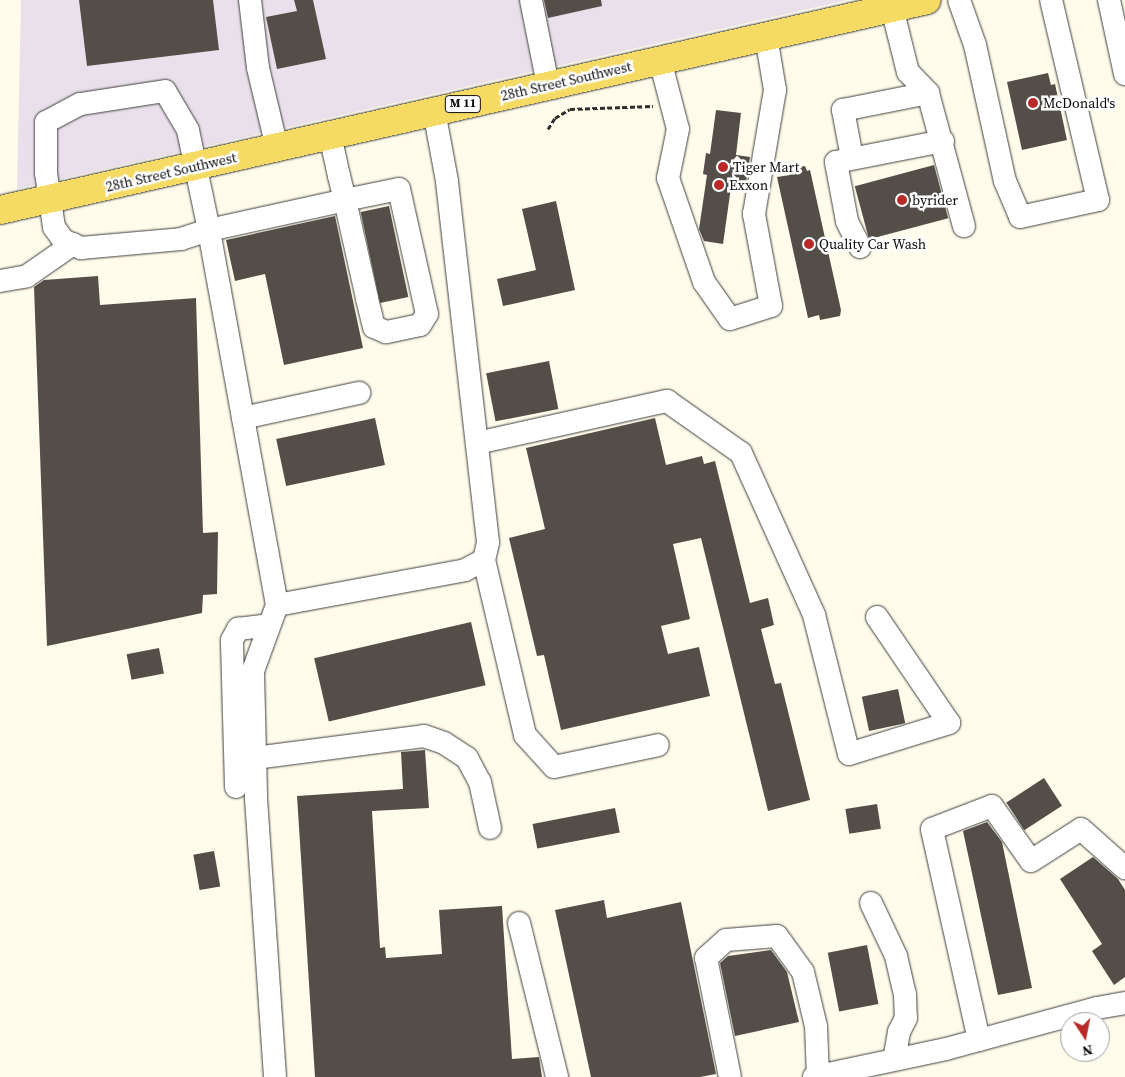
<!DOCTYPE html>
<html>
<head>
<meta charset="utf-8">
<style>
  body { margin:0 }
  #map { position:relative; width:1125px; height:1077px; overflow:hidden; background:#fffceb; font-family:"Source Serif 4",serif }
  div>[style] { position:absolute }
  .industrial>* { inset:0; background:#eae0eb }
  .building>* { inset:0; background:#544e48; transform-origin:0 0 }
  .path>* { height:3px; margin-top:-1.5px; transform-origin:0; background:repeating-linear-gradient(90deg,#2e2e2e 0 5px,transparent 0 7.5px) }
  .roads { filter:drop-shadow(0 0 1px #3f3f3f) drop-shadow(0 0 1px #3f3f3f) }
  .minor>* { height:22px; margin:-11px; padding:0 11px; transform-origin:11px; border-radius:11px; background:#fff }
  .major>* { height:28px; margin:-14px; padding:0 14px; transform-origin:14px; border-radius:14px; background:#f5da64 }
  .dots>* { width:14px; height:14px; translate:-50% -50%; box-sizing:border-box; border:2px solid #fff; border-radius:50% }
  span { translate:-50% -50%; white-space:nowrap; text-align:center; line-height:1.15; -webkit-text-stroke:5px #fff; paint-order:stroke }
  .shield-label span { padding:1px 4px; background:#fff; border:1px solid; border-radius:4px; -webkit-text-stroke-width:0 }
  .shield-label { font-size:12px; color:#0c0c0c; font-weight:700 }
  .street-label { font-size:14px; color:#0c0c0c }
  .poi-label { font-size:14px; color:#0c0c0c }
  .left { translate:0 -50%; text-align:left }
  .north { position:absolute; left:1060px; top:1012px; width:50px; height:50px; box-sizing:border-box; background:#fff; border:1px solid #9e9e9e; border-radius:50%; rotate:169deg; font-size:14px; font-weight:700; line-height:20px; text-align:center; color:#0c0c0c }
  .north::after { content:''; display:block; margin:auto; width:18px; height:22px; background:#b82927; clip-path:polygon(50% 0,100% 100%,50% 72%,0 100%) }
</style>
</head>
<body>
<div id="map">
  <div class="industrial">
    <i style="clip-path:polygon(21px 0,848px 0,17px 189px)"></i>
  </div>
  <div class="building">
    <i style="clip-path:polygon(79px 0,213px 0,219px 50px,87px 66px)"></i>
    <i style="clip-path:polygon(294px 0,313px 0,326px 59px,277px 69px,266px 17px,297px 11px)"></i>
    <i style="clip-path:polygon(544px 0,601px 0,602px 6px,548px 18px)"></i>
    <i style="clip-path:polygon(1048px 73px,1051px 85px,1055px 84px,1067px 140px,1022px 150px,1007px 82px)"></i>
    <i style="clip-path:polygon(716px 110px,741px 113px,736px 155px,750px 157px,746px 182px,732px 180px,723px 244px,704px 241px,699px 229px,707px 175px,703px 174px,706px 153px,710px 154px)"></i>
    <i style="left:934px;top:165px;width:55px;height:82px;rotate:75deg"></i>
    <i style="clip-path:polygon(805px 166px,807px 171px,810px 170px,841px 310px,840px 316px,820px 320px,819px 315px,808px 318px,777px 177px,790px 175px,788px 169px)"></i>
    <i style="clip-path:polygon(556px 201px,575px 290px,503px 306px,497px 279px,536px 270px,522px 209px)"></i>
    <i style="left:389px;top:206px;width:93px;height:29px;rotate:78deg"></i>
    <i style="clip-path:polygon(335px 216px,363px 348px,284px 365px,265px 274px,235px 281px,226px 240px)"></i>
    <i style="clip-path:polygon(98px 276px,100px 305px,196px 298px,203px 533px,218px 532px,217px 594px,203px 595px,202px 613px,47px 646px,34px 287px,44px 280px)"></i>
    <i style="left:549px;top:361px;width:49px;height:64px;rotate:79deg"></i>
    <i style="left:375px;top:418px;width:48px;height:101px;rotate:78deg"></i>
    <i style="clip-path:polygon(655px 418px,666px 465px,702px 456px,704px 464px,715px 461px,750px 603px,768px 598px,774px 625px,761px 629px,775px 684px,781px 683px,810px 800px,768px 811px,701px 538px,673px 544px,690px 619px,661px 626px,668px 654px,699px 647px,710px 696px,561px 730px,544px 655px,537px 656px,509px 538px,545px 529px,526px 448px)"></i>
    <i style="left:471px;top:622px;width:65px;height:161px;rotate:77deg"></i>
    <i style="left:159px;top:648px;width:26px;height:33px;rotate:79deg"></i>
    <i style="left:898px;top:689px;width:35px;height:37px;rotate:78deg"></i>
    <i style="clip-path:polygon(425px 750px,429px 808px,372px 811px,380px 948px,385px 947px,386px 958px,442px 954px,439px 910px,502px 906px,512px 1059px,539px 1057px,542px 1077px,315px 1077px,297px 796px,403px 789px,401px 752px)"></i>
    <i style="left:1044px;top:778px;width:33px;height:45px;rotate:57deg"></i>
    <i style="left:877px;top:804px;width:25px;height:32px;rotate:81deg"></i>
    <i style="left:615px;top:808px;width:25px;height:84px;rotate:79deg"></i>
    <i style="clip-path:polygon(987px 822px,1002px 842px,1032px 988px,998px 995px,963px 831px)"></i>
    <i style="left:214px;top:851px;width:36px;height:21px;rotate:80deg"></i>
    <i style="clip-path:polygon(1093px 857px,1118px 879px,1125px 890px,1125px 977px,1114px 985px,1092px 951px,1102px 944px,1060px 879px)"></i>
    <i style="clip-path:polygon(604px 900px,607px 918px,681px 902px,716px 1074px,700px 1077px,591px 1077px,555px 910px)"></i>
    <i style="left:867px;top:945px;width:60px;height:40px;rotate:79deg"></i>
    <i style="clip-path:polygon(771px 950px,787px 972px,799px 1022px,735px 1036px,720px 963px,728px 956px)"></i>
  </div>
  <div class="path">
    <i style="left:548px;top:129px;width:13px;rotate:-58deg"></i>
    <i style="left:555px;top:118px;width:17px;rotate:-31deg"></i>
    <i style="left:570px;top:109px;width:83px;rotate:-2.1deg"></i>
  </div>
  <div class="roads">
    <div class="minor">
      <i style="left:250px;top:0;width:68px;rotate:83.3deg"></i>
      <i style="left:258px;top:68px;width:82px;rotate:76.6deg"></i>
      <i style="left:531px;top:0;width:87px;rotate:78.7deg"></i>
      <i style="left:959px;top:0;width:48px;rotate:70.4deg"></i>
      <i style="left:975px;top:45px;width:139px;rotate:77.6deg"></i>
      <i style="left:1005px;top:181px;width:39px;rotate:67deg"></i>
      <i style="left:1020px;top:217px;width:80px;rotate:-12.3deg"></i>
      <i style="left:1098px;top:200px;width:205px;rotate:-103.2deg"></i>
      <i style="left:1109px;top:0;width:76px;rotate:77.8deg"></i>
      <i style="left:892px;top:8px;width:66px;rotate:76deg"></i>
      <i style="left:908px;top:72px;width:29px;rotate:46deg"></i>
      <i style="left:928px;top:93px;width:138px;rotate:74.9deg"></i>
      <i style="left:660px;top:60px;width:71px;rotate:75.4deg"></i>
      <i style="left:678px;top:129px;width:50px;rotate:101.5deg"></i>
      <i style="left:668px;top:178px;width:110px;rotate:70.9deg"></i>
      <i style="left:704px;top:282px;width:45px;rotate:54.9deg"></i>
      <i style="left:730px;top:319px;width:43px;rotate:-17.6deg"></i>
      <i style="left:771px;top:306px;width:94px;rotate:-100.5deg"></i>
      <i style="left:754px;top:214px;width:126px;rotate:-80.4deg"></i>
      <i style="left:775px;top:90px;width:55px;rotate:-99.5deg"></i>
      <i style="left:852px;top:158px;width:49px;rotate:-100.6deg"></i>
      <i style="left:843px;top:110px;width:87px;rotate:-11.3deg"></i>
      <i style="left:860px;top:247px;width:29px;rotate:-117deg"></i>
      <i style="left:847px;top:221px;width:60px;rotate:-100.6deg"></i>
      <i style="left:836px;top:162px;width:109px;rotate:-11.1deg"></i>
      <i style="left:0;top:281px;width:27px;rotate:-10deg"></i>
      <i style="left:27px;top:276px;width:56px;rotate:-34.8deg"></i>
      <i style="left:243px;top:418px;width:119px;rotate:-12.2deg"></i>
      <i style="left:477px;top:443px;width:195px;rotate:-12.5deg"></i>
      <i style="left:667px;top:401px;width:90px;rotate:35.1deg"></i>
      <i style="left:741px;top:453px;width:178px;rotate:65.7deg"></i>
      <i style="left:814px;top:615px;width:143px;rotate:75.9deg"></i>
      <i style="left:849px;top:754px;width:105px;rotate:-17.2deg"></i>
      <i style="left:949px;top:723px;width:128px;rotate:-124.2deg"></i>
      <i style="left:484px;top:560px;width:180px;rotate:76.8deg"></i>
      <i style="left:525px;top:735px;width:43px;rotate:47.8deg"></i>
      <i style="left:554px;top:767px;width:106px;rotate:-11.9deg"></i>
      <i style="left:277px;top:605px;width:191px;rotate:-10.5deg"></i>
      <i style="left:465px;top:570px;width:21px;rotate:-28deg"></i>
      <i style="left:484px;top:560px;width:18px;rotate:-77deg"></i>
      <i style="left:488px;top:542px;width:363px;rotate:-96.5deg"></i>
      <i style="left:447px;top:181px;width:71px;rotate:-100.5deg"></i>
      <i style="left:255px;top:758px;width:170px;rotate:-7.4deg"></i>
      <i style="left:424px;top:736px;width:21px;rotate:19deg"></i>
      <i style="left:444px;top:743px;width:27px;rotate:33deg"></i>
      <i style="left:467px;top:758px;width:27px;rotate:62deg"></i>
      <i style="left:480px;top:782px;width:47px;rotate:77.7deg"></i>
      <i style="left:236px;top:787px;width:147px;rotate:-91.6deg"></i>
      <i style="left:232px;top:640px;width:13px;rotate:-61deg"></i>
      <i style="left:238px;top:629px;width:31px;rotate:-7deg"></i>
      <i style="left:871px;top:903px;width:59px;rotate:64.7deg"></i>
      <i style="left:896px;top:956px;width:39px;rotate:77deg"></i>
      <i style="left:905px;top:994px;width:24px;rotate:88deg"></i>
      <i style="left:906px;top:1018px;width:16px;rotate:117deg"></i>
      <i style="left:899px;top:1032px;width:28px;rotate:100deg"></i>
      <i style="left:519px;top:923px;width:159px;rotate:76.1deg"></i>
      <i style="left:979px;top:1040px;width:216px;rotate:-102.6deg"></i>
      <i style="left:932px;top:829px;width:64px;rotate:-21deg"></i>
      <i style="left:992px;top:806px;width:67px;rotate:54.7deg"></i>
      <i style="left:1031px;top:861px;width:59px;rotate:-32.6deg"></i>
      <i style="left:1081px;top:829px;width:59px;rotate:41.6deg"></i>
      <i style="left:275px;top:1077px;width:283px;rotate:-93.9deg"></i>
      <i style="left:256px;top:795px;width:124px;rotate:-91.4deg"></i>
      <i style="left:253px;top:671px;width:70px;rotate:-70deg"></i>
      <i style="left:277px;top:605px;width:381px;rotate:-100.3deg"></i>
      <i style="left:209px;top:230px;width:102px;rotate:-101.9deg"></i>
      <i style="left:188px;top:130px;width:45px;rotate:-120.5deg"></i>
      <i style="left:165px;top:91px;width:86px;rotate:171.3deg"></i>
      <i style="left:80px;top:104px;width:38px;rotate:152deg"></i>
      <i style="left:46px;top:122px;width:51px;rotate:90deg"></i>
      <i style="left:46px;top:173px;width:55px;rotate:81.6deg"></i>
      <i style="left:54px;top:227px;width:16px;rotate:55deg"></i>
      <i style="left:63px;top:240px;width:20px;rotate:24deg"></i>
      <i style="left:81px;top:248px;width:100px;rotate:-5.1deg"></i>
      <i style="left:181px;top:239px;width:29px;rotate:-18deg"></i>
      <i style="left:209px;top:230px;width:139px;rotate:-12.4deg"></i>
      <i style="left:345px;top:200px;width:55px;rotate:-11.5deg"></i>
      <i style="left:399px;top:189px;width:128px;rotate:77.4deg"></i>
      <i style="left:427px;top:314px;width:13px;rotate:122deg"></i>
      <i style="left:420px;top:325px;width:35px;rotate:168deg"></i>
      <i style="left:386px;top:332px;width:13px;rotate:-157deg"></i>
      <i style="left:374px;top:327px;width:30px;rotate:-104deg"></i>
      <i style="left:367px;top:298px;width:100px;rotate:-102.7deg"></i>
      <i style="left:345px;top:200px;width:25px;rotate:-104deg"></i>
      <i style="left:339px;top:176px;width:42px;rotate:-102.4deg"></i>
      <i style="left:730px;top:1077px;width:121px;rotate:-101.4deg"></i>
      <i style="left:706px;top:958px;width:27px;rotate:-42deg"></i>
      <i style="left:726px;top:940px;width:51px;rotate:-4.5deg"></i>
      <i style="left:777px;top:936px;width:44px;rotate:54.2deg"></i>
      <i style="left:803px;top:972px;width:56px;rotate:76.5deg"></i>
      <i style="left:816px;top:1026px;width:49px;rotate:87.7deg"></i>
      <i style="left:814px;top:1077px;width:135px;rotate:-12deg"></i>
      <i style="left:946px;top:1049px;width:156px;rotate:-15.2deg"></i>
      <i style="left:1097px;top:1008px;width:28px;rotate:-10deg"></i>
    </div>
    <div class="major">
      <i style="left:0;top:210px;width:950px;rotate:-12.76deg"></i>
    </div>
  </div>
  <div class="dots">
    <i style="left:1033px;top:103px;background:#b82927"></i>
    <i style="left:723px;top:167px;background:#b82927"></i>
    <i style="left:719px;top:185px;background:#b82927"></i>
    <i style="left:902px;top:200px;background:#b82927"></i>
    <i style="left:809px;top:244px;background:#b82927"></i>
  </div>
  <div class="shield-label">
    <span style="left:463px;top:104px">M 11</span>
  </div>
  <div class="street-label">
    <span style="left:566px;top:81px;rotate:-13deg">28th Street Southwest</span>
    <span style="left:171px;top:172px;rotate:-13deg">28th Street Southwest</span>
  </div>
  <div class="poi-label">
    <span class="left" style="left:1043px;top:103px">McDonald's</span>
    <span class="left" style="left:733px;top:167px">Tiger Mart</span>
    <span class="left" style="left:729px;top:185px">Exxon</span>
    <span class="left" style="left:912px;top:200px">byrider</span>
    <span class="left" style="left:819px;top:244px">Quality Car Wash</span>
  </div>
  <div class="north">N</div>
</div>
</body>
</html>
